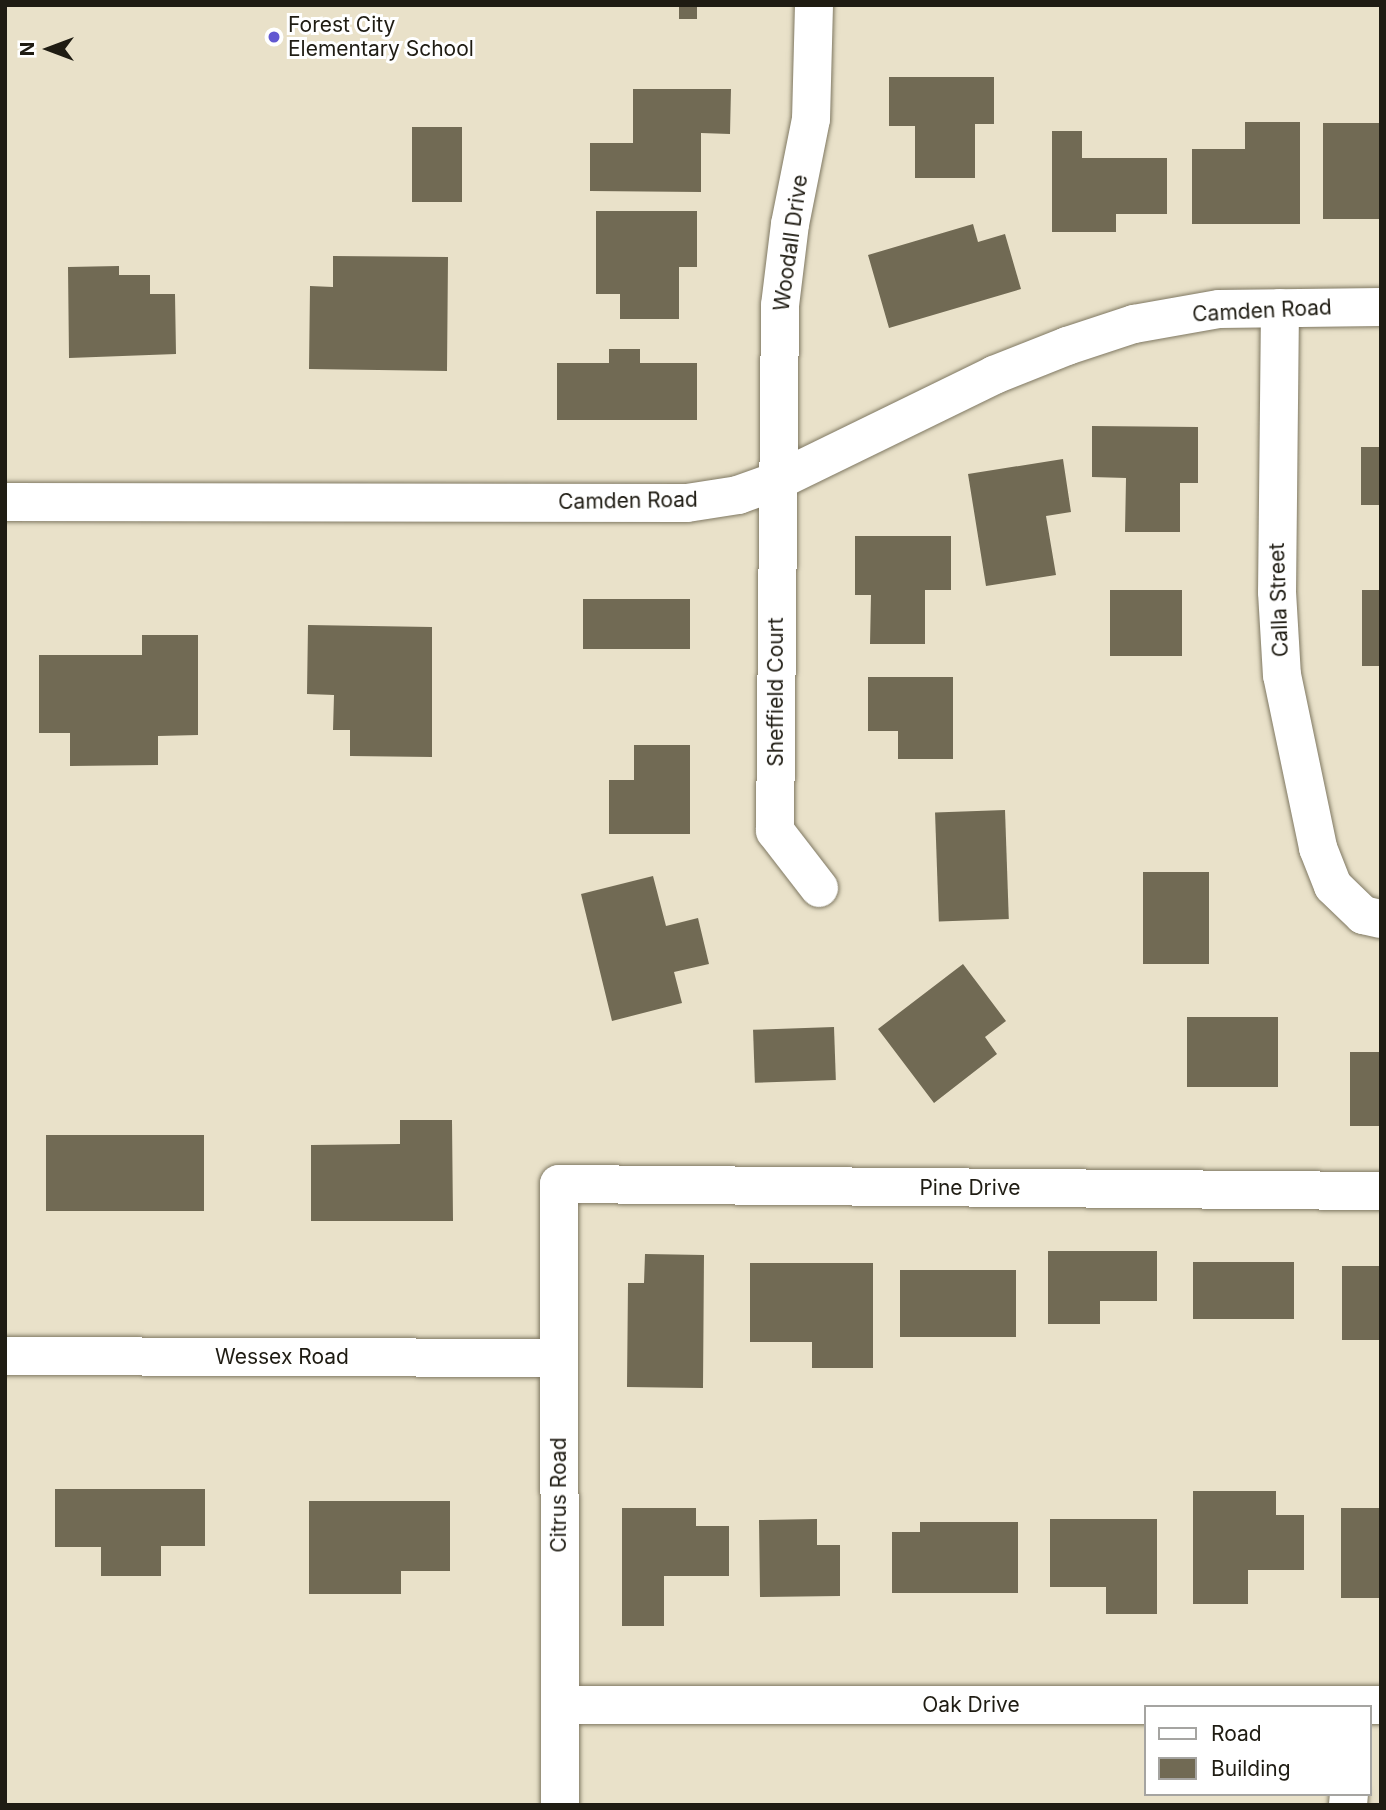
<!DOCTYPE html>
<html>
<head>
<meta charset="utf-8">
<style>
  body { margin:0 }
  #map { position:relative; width:1386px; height:1810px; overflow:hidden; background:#e9e1c9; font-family:Inter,sans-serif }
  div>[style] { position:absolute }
  .building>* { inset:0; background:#716a54; transform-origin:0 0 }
  .roads { filter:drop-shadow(0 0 2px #7f7862) drop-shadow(0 0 2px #7f7862) }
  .street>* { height:38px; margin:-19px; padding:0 19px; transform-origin:19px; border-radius:19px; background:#fff }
  .dots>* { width:19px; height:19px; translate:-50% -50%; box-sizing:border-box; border:4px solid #fff; border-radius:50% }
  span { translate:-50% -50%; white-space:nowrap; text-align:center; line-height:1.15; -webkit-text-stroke:6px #fff; paint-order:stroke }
  .poi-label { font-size:21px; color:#1f1c13 }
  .left { translate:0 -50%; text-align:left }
  .street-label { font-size:21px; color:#1f1c13 }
  .frame { position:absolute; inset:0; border:7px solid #1f1c13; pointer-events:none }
  .legend { position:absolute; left:1144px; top:1705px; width:228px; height:91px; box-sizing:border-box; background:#fff; border:2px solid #a5a4a1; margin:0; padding:9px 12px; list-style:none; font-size:21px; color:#1f1c13 }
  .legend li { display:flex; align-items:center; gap:14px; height:35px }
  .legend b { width:35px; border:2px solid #a5a4a1 }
  .north { position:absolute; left:14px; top:14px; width:70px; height:70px; -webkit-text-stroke:5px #fff; paint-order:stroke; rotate:270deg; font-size:19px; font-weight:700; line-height:28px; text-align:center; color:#1f1c13 }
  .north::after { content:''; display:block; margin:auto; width:24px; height:32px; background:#1f1c13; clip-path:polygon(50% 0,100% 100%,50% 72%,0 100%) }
</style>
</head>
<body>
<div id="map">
  <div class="building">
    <i style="left:679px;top:5px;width:18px;height:14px"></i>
    <i style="clip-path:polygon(889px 77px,994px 77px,994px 124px,975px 124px,975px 178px,915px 178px,915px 126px,889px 126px)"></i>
    <i style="clip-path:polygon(633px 89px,731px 89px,730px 134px,701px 133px,701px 192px,590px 191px,590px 143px,633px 143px)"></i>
    <i style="clip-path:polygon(1245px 122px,1300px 122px,1300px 224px,1192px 224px,1192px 149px,1245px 149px)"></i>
    <i style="left:1323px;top:123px;width:58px;height:96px"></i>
    <i style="left:412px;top:127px;width:50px;height:75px"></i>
    <i style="clip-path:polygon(1052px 131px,1082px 131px,1082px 158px,1167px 158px,1167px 214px,1116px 214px,1116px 232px,1052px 232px)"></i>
    <i style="clip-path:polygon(596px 211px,697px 211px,697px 267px,679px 267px,679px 319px,620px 319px,620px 294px,596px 294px)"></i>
    <i style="clip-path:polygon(973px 224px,978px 242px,1005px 234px,1021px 289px,889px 328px,868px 255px)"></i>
    <i style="clip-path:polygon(333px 256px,448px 257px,447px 371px,309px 369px,310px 286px,333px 287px)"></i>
    <i style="clip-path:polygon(119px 266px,119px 275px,150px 275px,150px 294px,175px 294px,176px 354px,69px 358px,68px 267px)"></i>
    <i style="clip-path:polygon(609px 349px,640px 349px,640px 363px,697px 363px,697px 420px,557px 420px,557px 363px,609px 363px)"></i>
    <i style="clip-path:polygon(1092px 426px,1198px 427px,1198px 483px,1180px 483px,1180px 532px,1125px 532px,1126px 478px,1092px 477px)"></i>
    <i style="left:1361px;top:447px;width:20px;height:58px"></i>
    <i style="clip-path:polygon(1063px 459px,1071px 512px,1046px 516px,1056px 575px,986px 586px,968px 474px)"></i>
    <i style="clip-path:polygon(855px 536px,951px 536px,951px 590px,925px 590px,925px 644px,870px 644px,871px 595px,855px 595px)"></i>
    <i style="left:1110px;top:590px;width:72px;height:66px"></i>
    <i style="left:1362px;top:590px;width:19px;height:76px"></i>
    <i style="left:583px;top:599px;width:107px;height:50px"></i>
    <i style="clip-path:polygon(308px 625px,432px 627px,432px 757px,350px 756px,350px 730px,333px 730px,334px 695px,307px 694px)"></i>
    <i style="clip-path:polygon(142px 635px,198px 635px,198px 735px,158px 736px,158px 765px,70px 766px,70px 733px,39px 733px,39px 655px,142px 655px)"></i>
    <i style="clip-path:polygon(868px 677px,953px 677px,953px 759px,898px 759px,898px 731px,868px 731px)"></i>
    <i style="clip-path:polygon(634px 745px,690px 745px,690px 834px,609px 834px,609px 780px,634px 780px)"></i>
    <i style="left:1005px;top:810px;width:109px;height:70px;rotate:88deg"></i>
    <i style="left:1143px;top:872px;width:66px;height:92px"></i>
    <i style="clip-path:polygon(653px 876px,666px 926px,698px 918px,709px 964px,674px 972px,682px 1003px,612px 1021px,581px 894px)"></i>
    <i style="clip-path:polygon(963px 964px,1006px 1021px,985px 1037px,997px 1054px,934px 1103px,878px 1029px)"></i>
    <i style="left:1187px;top:1017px;width:91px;height:70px"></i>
    <i style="left:834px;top:1027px;width:53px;height:81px;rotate:88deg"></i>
    <i style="left:1350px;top:1052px;width:31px;height:74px"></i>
    <i style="clip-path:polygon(400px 1120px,452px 1120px,453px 1221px,311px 1221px,311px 1145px,400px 1144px)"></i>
    <i style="left:46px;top:1135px;width:158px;height:76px"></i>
    <i style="clip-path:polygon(1048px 1251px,1157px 1251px,1157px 1301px,1100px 1301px,1100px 1324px,1048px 1324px)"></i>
    <i style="clip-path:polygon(645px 1254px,704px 1255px,703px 1388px,627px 1387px,628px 1283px,644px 1283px)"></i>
    <i style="left:1193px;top:1262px;width:101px;height:57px"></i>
    <i style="clip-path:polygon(750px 1263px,873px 1263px,873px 1368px,812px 1368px,812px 1342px,750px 1342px)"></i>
    <i style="left:1342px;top:1266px;width:39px;height:74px"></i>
    <i style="left:900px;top:1270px;width:116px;height:67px"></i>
    <i style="clip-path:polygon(55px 1489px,205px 1489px,205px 1546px,161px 1546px,161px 1576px,101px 1576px,101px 1547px,55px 1547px)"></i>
    <i style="clip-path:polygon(1193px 1491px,1276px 1491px,1276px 1515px,1304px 1515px,1304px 1570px,1248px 1570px,1248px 1604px,1193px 1604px)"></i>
    <i style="clip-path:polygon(309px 1501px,450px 1501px,450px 1571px,401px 1571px,401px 1594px,309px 1594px)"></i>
    <i style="clip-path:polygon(622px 1508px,696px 1508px,696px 1526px,729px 1526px,729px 1576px,664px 1576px,664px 1626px,622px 1626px)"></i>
    <i style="left:1341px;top:1508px;width:40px;height:90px"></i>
    <i style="clip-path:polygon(817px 1519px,817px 1545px,840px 1545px,840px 1596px,760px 1597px,759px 1520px)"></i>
    <i style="clip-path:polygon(1050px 1519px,1157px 1519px,1157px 1614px,1106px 1614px,1106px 1587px,1050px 1587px)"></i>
    <i style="clip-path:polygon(920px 1522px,1018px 1522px,1018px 1593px,892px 1593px,892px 1532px,920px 1532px)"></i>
  </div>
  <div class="roads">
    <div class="street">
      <i style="left:814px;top:5px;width:114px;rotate:91.5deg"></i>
      <i style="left:811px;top:119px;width:107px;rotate:101.3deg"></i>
      <i style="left:790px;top:224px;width:82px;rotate:97deg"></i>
      <i style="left:780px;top:305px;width:526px;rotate:90.54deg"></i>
      <i style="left:775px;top:831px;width:72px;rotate:52.3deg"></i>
      <i style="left:1280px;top:308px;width:284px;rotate:90.6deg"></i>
      <i style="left:1277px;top:592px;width:83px;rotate:86.6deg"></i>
      <i style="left:1282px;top:675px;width:177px;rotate:78.2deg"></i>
      <i style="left:1318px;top:848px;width:41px;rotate:68.5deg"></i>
      <i style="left:1333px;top:886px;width:42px;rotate:44deg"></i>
      <i style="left:1363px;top:915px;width:18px;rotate:13deg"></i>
      <i style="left:5px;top:502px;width:682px;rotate:0.08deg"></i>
      <i style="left:687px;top:503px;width:52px;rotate:-8.9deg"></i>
      <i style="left:738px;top:495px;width:41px;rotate:-19.7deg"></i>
      <i style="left:777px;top:481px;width:242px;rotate:-26deg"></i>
      <i style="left:994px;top:375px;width:79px;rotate:-21.7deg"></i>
      <i style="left:1067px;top:346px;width:71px;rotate:-18.2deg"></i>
      <i style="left:1134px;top:324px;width:86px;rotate:-10deg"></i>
      <i style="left:1219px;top:309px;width:162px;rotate:-0.7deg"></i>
      <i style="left:5px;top:1356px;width:553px;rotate:0.21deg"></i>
      <i style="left:560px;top:1705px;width:821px"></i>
      <i style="left:560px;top:1805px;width:621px;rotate:-90.09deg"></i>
      <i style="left:559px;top:1184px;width:822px;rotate:0.49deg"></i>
      <i style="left:1348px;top:1805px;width:11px;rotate:-85deg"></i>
    </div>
  </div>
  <div class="dots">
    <i style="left:274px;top:37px;background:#6258d1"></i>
  </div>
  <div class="poi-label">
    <span class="left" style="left:288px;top:37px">Forest City<br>Elementary School</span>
  </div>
  <div class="street-label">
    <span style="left:791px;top:243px;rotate:-82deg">Woodall Drive</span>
    <span style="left:1262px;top:311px;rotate:-3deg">Camden Road</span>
    <span style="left:628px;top:501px;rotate:-1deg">Camden Road</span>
    <span style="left:1279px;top:600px;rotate:-92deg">Calla Street</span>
    <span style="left:776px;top:692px;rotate:-90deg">Sheffield Court</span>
    <span style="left:970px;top:1188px">Pine Drive</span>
    <span style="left:282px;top:1357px">Wessex Road</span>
    <span style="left:559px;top:1495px;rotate:-90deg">Citrus Road</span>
    <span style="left:971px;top:1705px">Oak Drive</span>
  </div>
  <div class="frame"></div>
  <ul class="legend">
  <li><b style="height:9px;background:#fff"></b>Road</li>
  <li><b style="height:19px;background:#716a54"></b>Building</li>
  </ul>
  <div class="north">N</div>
</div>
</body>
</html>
